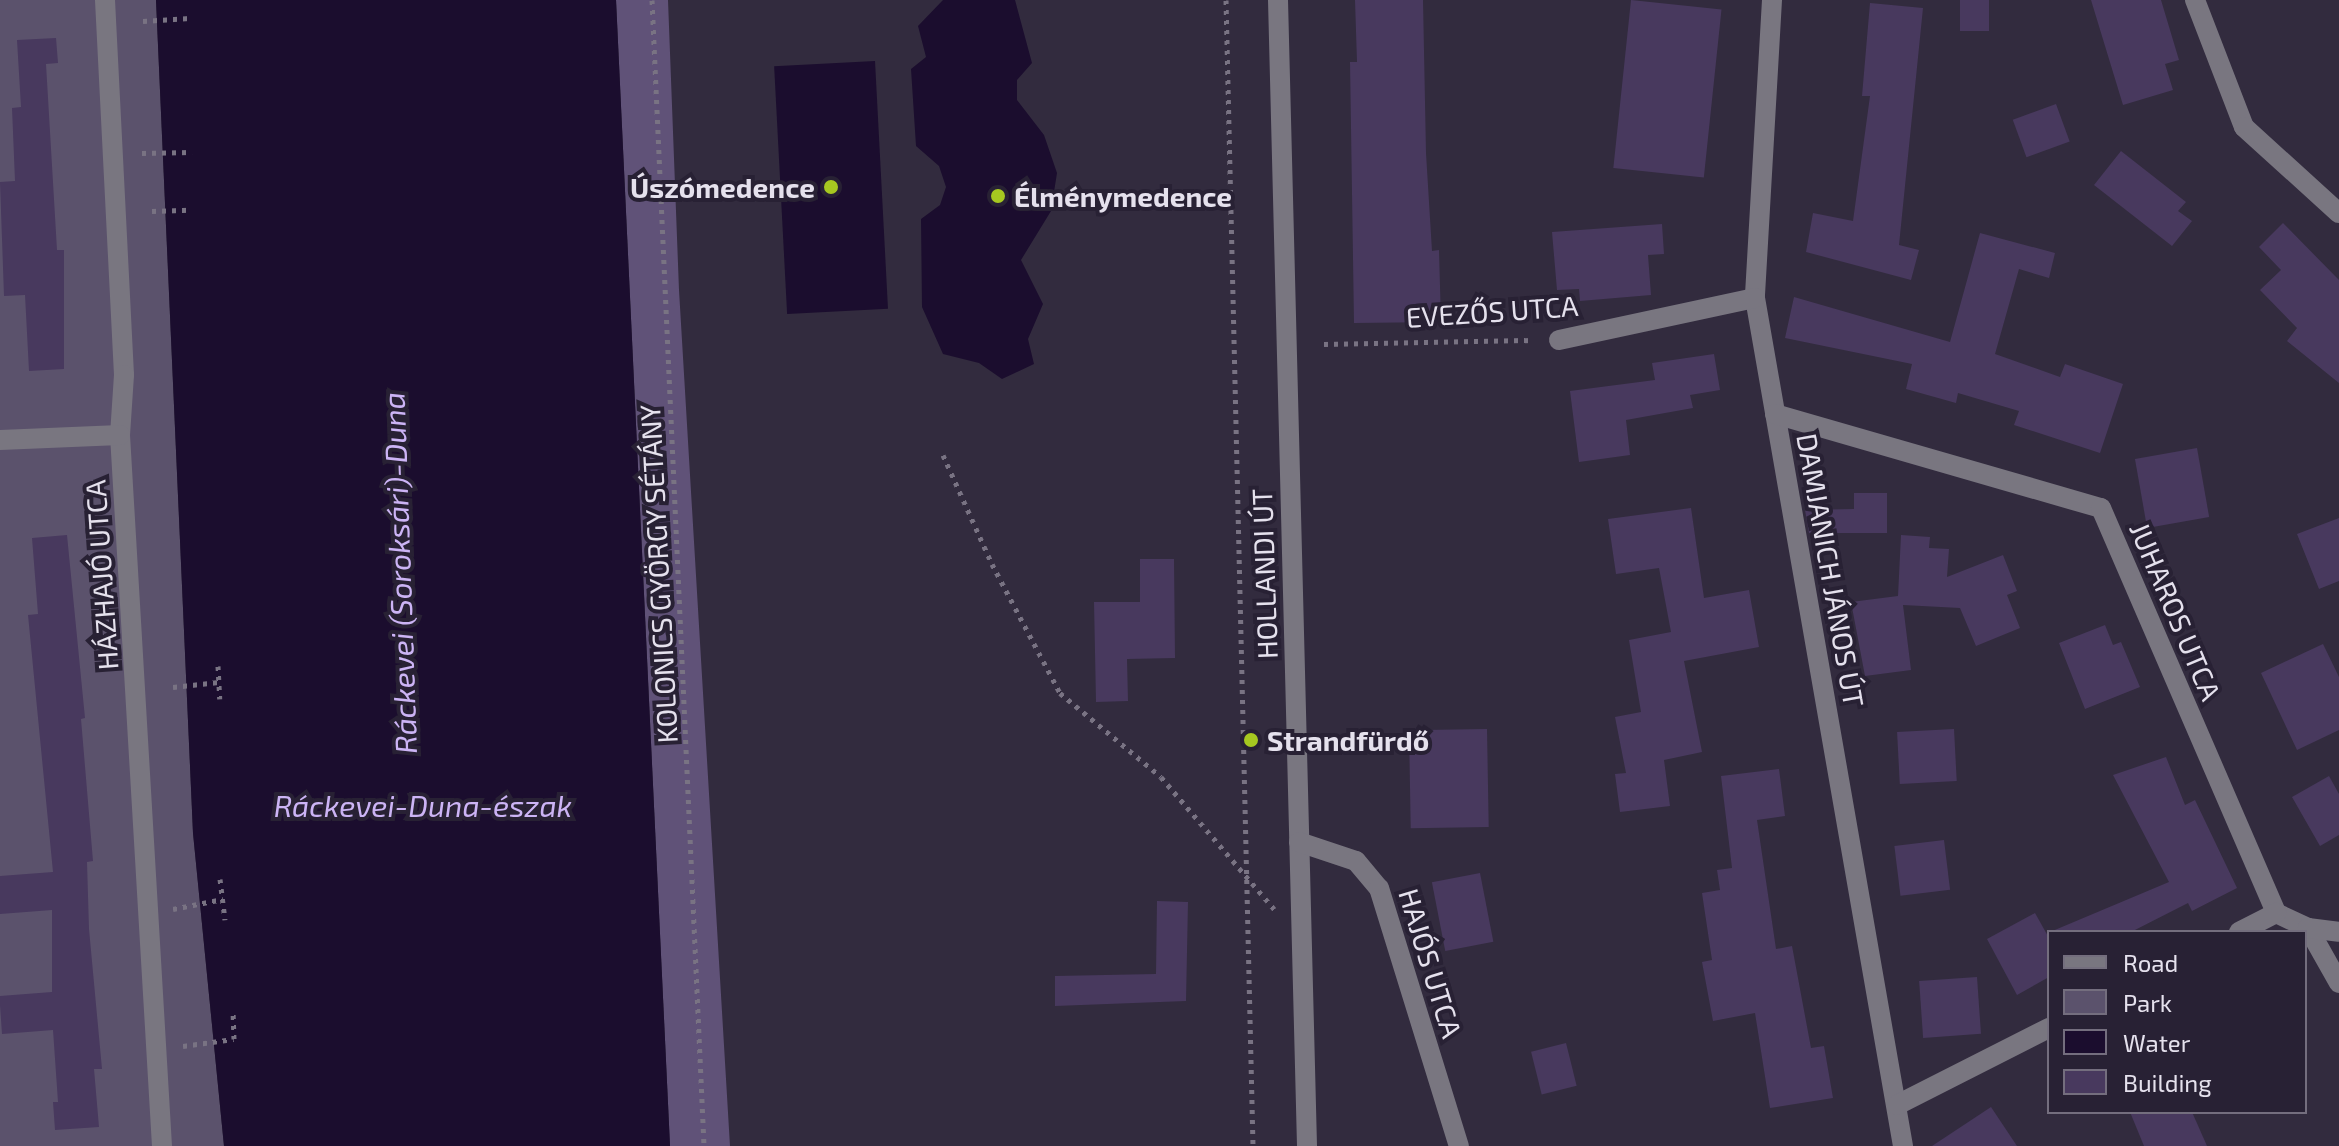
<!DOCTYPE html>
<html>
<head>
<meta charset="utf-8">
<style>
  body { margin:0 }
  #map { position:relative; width:2339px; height:1146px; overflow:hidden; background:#322b3e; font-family:"Exo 2",sans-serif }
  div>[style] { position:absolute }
  .green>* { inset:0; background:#5b526c }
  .forest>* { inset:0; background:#605278 }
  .water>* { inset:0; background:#1b0d2e; transform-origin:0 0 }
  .building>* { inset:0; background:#48395e; transform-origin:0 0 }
  .path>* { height:5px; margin-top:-2.5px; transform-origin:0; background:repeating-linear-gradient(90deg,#797383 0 4px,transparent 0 10px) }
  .minor>* { height:20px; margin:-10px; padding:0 10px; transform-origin:10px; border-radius:10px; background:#797680 }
  .dots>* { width:22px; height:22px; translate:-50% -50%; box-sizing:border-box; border:4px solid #282134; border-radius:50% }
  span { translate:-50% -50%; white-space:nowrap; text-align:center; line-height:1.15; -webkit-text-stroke:8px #282134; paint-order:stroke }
  .poi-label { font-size:28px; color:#e5e1ed; font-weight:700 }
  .right { translate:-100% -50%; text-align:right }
  .left { translate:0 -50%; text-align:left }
  .street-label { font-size:28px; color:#e5e1ed }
  .water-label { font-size:30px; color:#ccb4f5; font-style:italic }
  .legend { position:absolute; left:2047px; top:930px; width:260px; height:184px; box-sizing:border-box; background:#282134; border:2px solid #746e7e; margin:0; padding:10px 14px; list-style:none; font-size:24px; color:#e5e1ed }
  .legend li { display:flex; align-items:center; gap:16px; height:40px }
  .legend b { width:40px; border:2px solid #746e7e }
</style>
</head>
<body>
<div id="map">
  <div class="green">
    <i style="clip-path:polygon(0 0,156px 0,193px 833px,224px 1146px,0 1146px)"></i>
  </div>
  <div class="forest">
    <i style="clip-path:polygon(616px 0,668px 0,679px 290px,730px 1146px,670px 1146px)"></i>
  </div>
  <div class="water">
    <i style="clip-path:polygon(156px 0,616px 0,670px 1146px,224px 1146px,193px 833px)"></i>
    <i style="clip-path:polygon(943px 0,1015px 0,1032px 63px,1017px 80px,1017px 100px,1044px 135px,1057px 173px,1051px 211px,1021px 260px,1043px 304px,1028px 339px,1034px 364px,1002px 379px,979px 363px,943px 354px,922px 307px,921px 219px,940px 205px,946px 187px,939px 166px,916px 146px,911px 69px,926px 57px,918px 26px)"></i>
    <i style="left:875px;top:61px;width:248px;height:101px;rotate:87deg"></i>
  </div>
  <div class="building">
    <i style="clip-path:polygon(1355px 0,1423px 0,1426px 153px,1432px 251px,1439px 250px,1441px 322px,1354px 323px,1350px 62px,1357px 62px)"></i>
    <i style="left:1631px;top:0;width:91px;height:169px;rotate:6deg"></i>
    <i style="left:1960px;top:0;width:29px;height:31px"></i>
    <i style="clip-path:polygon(2091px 0,2161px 0,2179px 60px,2165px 64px,2173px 90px,2123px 105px)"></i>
    <i style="clip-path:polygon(1870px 3px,1923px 8px,1899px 245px,1919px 250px,1911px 280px,1806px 252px,1813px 213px,1853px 221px,1870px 96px,1862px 96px)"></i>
    <i style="clip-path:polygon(56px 38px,58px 63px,46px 64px,57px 250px,64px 250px,64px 369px,29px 371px,25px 295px,4px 296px,0 182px,15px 181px,12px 108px,21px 107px,17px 40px)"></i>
    <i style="left:2056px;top:104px;width:40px;height:46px;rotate:70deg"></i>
    <i style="clip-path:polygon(2121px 151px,2186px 202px,2178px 211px,2192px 221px,2172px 246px,2094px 185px)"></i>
    <i style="clip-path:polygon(2283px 223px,2339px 280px,2339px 383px,2287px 341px,2297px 328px,2260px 290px,2281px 270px,2259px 247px)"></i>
    <i style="clip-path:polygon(1662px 224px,1664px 254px,1648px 255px,1651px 295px,1580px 301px,1579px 289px,1557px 290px,1552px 232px)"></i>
    <i style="clip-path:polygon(1980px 233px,2055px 253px,2049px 278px,2019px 269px,1995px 354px,2060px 377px,2065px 364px,2123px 384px,2100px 453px,2014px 425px,2019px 411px,1958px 393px,1956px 403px,1906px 389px,1912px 364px,1785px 338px,1794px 297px,1950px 342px)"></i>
    <i style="clip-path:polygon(1714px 354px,1720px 390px,1690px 395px,1693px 408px,1626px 420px,1630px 455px,1579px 462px,1570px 391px,1655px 380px,1652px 363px)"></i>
    <i style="left:2197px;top:448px;width:70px;height:63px;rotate:80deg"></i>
    <i style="clip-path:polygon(1854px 493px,1887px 493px,1887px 533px,1809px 533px,1805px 510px,1854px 509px)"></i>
    <i style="clip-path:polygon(1691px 508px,1704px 598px,1749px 590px,1759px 647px,1684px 661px,1702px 752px,1664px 760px,1670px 806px,1620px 812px,1615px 774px,1626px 773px,1615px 717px,1641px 712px,1629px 640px,1671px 632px,1659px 568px,1616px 574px,1608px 519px)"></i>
    <i style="clip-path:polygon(2339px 518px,2339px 581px,2319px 589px,2297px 534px)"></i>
    <i style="clip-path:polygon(67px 535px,85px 718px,81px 719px,93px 861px,87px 862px,89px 929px,102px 1069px,94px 1069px,99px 1127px,55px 1130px,53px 1102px,58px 1102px,53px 1030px,2px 1034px,0 1005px,0 996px,52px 992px,52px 910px,0 914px,0 876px,53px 872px,28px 615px,38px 614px,32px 538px)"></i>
    <i style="clip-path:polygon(1901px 535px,1930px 537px,1929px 548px,1949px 549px,1947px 577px,2003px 555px,2017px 591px,2007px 595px,2020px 628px,1976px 646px,1960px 608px,1903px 605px,1911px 670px,1865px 676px,1851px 602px,1898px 596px)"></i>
    <i style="clip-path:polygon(1140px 559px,1174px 559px,1175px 658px,1127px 659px,1128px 701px,1096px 702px,1094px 602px,1140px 602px)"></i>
    <i style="clip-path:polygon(2105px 625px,2113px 645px,2121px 642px,2140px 687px,2085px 709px,2059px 643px)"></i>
    <i style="clip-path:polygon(2323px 644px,2339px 677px,2339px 730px,2297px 750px,2261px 673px)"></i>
    <i style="left:1487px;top:729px;width:98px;height:78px;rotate:89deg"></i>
    <i style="left:1954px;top:729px;width:52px;height:57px;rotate:87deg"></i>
    <i style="clip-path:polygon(2166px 757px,2185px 805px,2195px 800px,2237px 888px,2192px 911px,2188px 903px,2131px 932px,2050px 932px,2169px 882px,2113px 775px)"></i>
    <i style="clip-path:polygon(1779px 769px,1785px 816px,1757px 820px,1776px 949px,1792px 946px,1811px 1048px,1824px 1046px,1833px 1098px,1770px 1108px,1755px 1013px,1713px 1021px,1702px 962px,1712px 960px,1702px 893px,1720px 890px,1717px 870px,1732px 868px,1721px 776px)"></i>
    <i style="clip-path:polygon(2329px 776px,2339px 794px,2339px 835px,2320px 846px,2292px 797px)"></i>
    <i style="left:1944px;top:840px;width:50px;height:50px;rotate:83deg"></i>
    <i style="left:1480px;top:873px;width:70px;height:49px;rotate:79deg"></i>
    <i style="clip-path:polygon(1157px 901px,1188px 902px,1186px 1001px,1055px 1006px,1055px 976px,1156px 974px)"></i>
    <i style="clip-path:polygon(2035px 913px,2049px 938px,2049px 977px,2017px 995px,1987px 939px)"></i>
    <i style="left:1977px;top:977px;width:57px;height:58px;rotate:86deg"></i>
    <i style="left:1566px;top:1043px;width:44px;height:36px;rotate:76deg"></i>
    <i style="clip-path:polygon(1991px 1107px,2017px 1146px,1932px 1146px)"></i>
    <i style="clip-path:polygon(2130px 1112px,2192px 1112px,2207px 1146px,2144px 1146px)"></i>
  </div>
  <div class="path">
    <i style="left:652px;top:0;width:1147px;rotate:87.4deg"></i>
    <i style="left:1226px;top:0;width:1146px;rotate:88.65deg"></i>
    <i style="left:143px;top:21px;width:47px;rotate:-3.7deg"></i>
    <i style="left:142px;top:153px;width:50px;rotate:-1.1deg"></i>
    <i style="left:152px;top:211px;width:38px;rotate:-2deg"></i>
    <i style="left:1324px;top:344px;width:210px;rotate:-1.1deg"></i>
    <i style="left:943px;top:455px;width:120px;rotate:65.8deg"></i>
    <i style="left:992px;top:564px;width:146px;rotate:62.2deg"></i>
    <i style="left:1060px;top:693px;width:131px;rotate:39.7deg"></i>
    <i style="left:1161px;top:777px;width:174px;rotate:49.4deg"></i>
    <i style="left:218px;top:666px;width:33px;rotate:87deg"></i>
    <i style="left:173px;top:687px;width:46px;rotate:-6.2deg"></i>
    <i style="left:220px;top:879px;width:41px;rotate:83deg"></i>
    <i style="left:173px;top:909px;width:51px;rotate:-11.3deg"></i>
    <i style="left:183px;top:1046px;width:51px;rotate:-7.8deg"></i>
    <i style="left:234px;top:1039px;width:29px;rotate:-92deg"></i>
  </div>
  <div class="minor">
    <i style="left:105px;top:0;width:375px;rotate:87.1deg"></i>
    <i style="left:124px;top:375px;width:60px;rotate:93.8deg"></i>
    <i style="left:120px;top:435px;width:712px;rotate:86.62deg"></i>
    <i style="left:1278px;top:0;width:1146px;rotate:88.55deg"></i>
    <i style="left:1772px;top:0;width:298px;rotate:93.3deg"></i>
    <i style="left:1755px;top:298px;width:861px;rotate:80.1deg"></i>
    <i style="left:2195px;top:0;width:136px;rotate:68.9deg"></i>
    <i style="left:2244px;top:127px;width:128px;rotate:42.2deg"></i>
    <i style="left:1559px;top:340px;width:200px;rotate:-12.1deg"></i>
    <i style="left:1775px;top:414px;width:339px;rotate:16.1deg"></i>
    <i style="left:2101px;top:508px;width:441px;rotate:66.6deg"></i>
    <i style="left:2276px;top:913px;width:35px;rotate:25deg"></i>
    <i style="left:2308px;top:928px;width:63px;rotate:60.6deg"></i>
    <i style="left:0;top:440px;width:120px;rotate:-2.4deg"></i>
    <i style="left:1299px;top:842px;width:60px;rotate:18.4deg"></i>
    <i style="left:1356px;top:861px;width:35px;rotate:50deg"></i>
    <i style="left:1379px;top:888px;width:270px;rotate:72.8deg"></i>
    <i style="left:2308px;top:928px;width:31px;rotate:7deg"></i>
    <i style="left:2239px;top:932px;width:42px;rotate:-27.2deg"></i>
    <i style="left:1897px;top:1105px;width:170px;rotate:-26.9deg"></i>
  </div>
  <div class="dots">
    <i style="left:831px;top:187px;background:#a6c820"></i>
    <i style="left:998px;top:196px;background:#a6c820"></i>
    <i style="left:1251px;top:740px;background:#a6c820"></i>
  </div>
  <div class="poi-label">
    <span class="right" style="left:815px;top:187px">Úszómedence</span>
    <span class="left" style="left:1014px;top:196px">Élménymedence</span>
    <span class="left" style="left:1267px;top:740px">Strandfürdő</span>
  </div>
  <div class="street-label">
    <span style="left:1492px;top:311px;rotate:-4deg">EVEZŐS UTCA</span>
    <span style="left:1831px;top:570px;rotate:80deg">DAMJANICH JÁNOS ÚT</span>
    <span style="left:658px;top:574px;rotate:-93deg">KOLONICS GYÖRGY SÉTÁNY</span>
    <span style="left:1264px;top:574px;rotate:-92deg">HOLLANDI ÚT</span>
    <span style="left:101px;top:575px;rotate:-94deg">HÁZHAJÓ UTCA</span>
    <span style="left:2176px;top:611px;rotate:67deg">JUHAROS UTCA</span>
    <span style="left:1431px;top:963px;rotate:73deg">HAJÓS UTCA</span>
  </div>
  <div class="water-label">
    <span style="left:399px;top:573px;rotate:-92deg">Ráckevei (Soroksári)-Duna</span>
    <span style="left:423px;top:805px">Ráckevei-Duna-észak</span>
  </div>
  <ul class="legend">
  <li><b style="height:10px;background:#797680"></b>Road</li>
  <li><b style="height:22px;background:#5b526c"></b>Park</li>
  <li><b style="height:22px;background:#1b0d2e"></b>Water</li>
  <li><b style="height:22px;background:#48395e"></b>Building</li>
  </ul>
</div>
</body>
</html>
